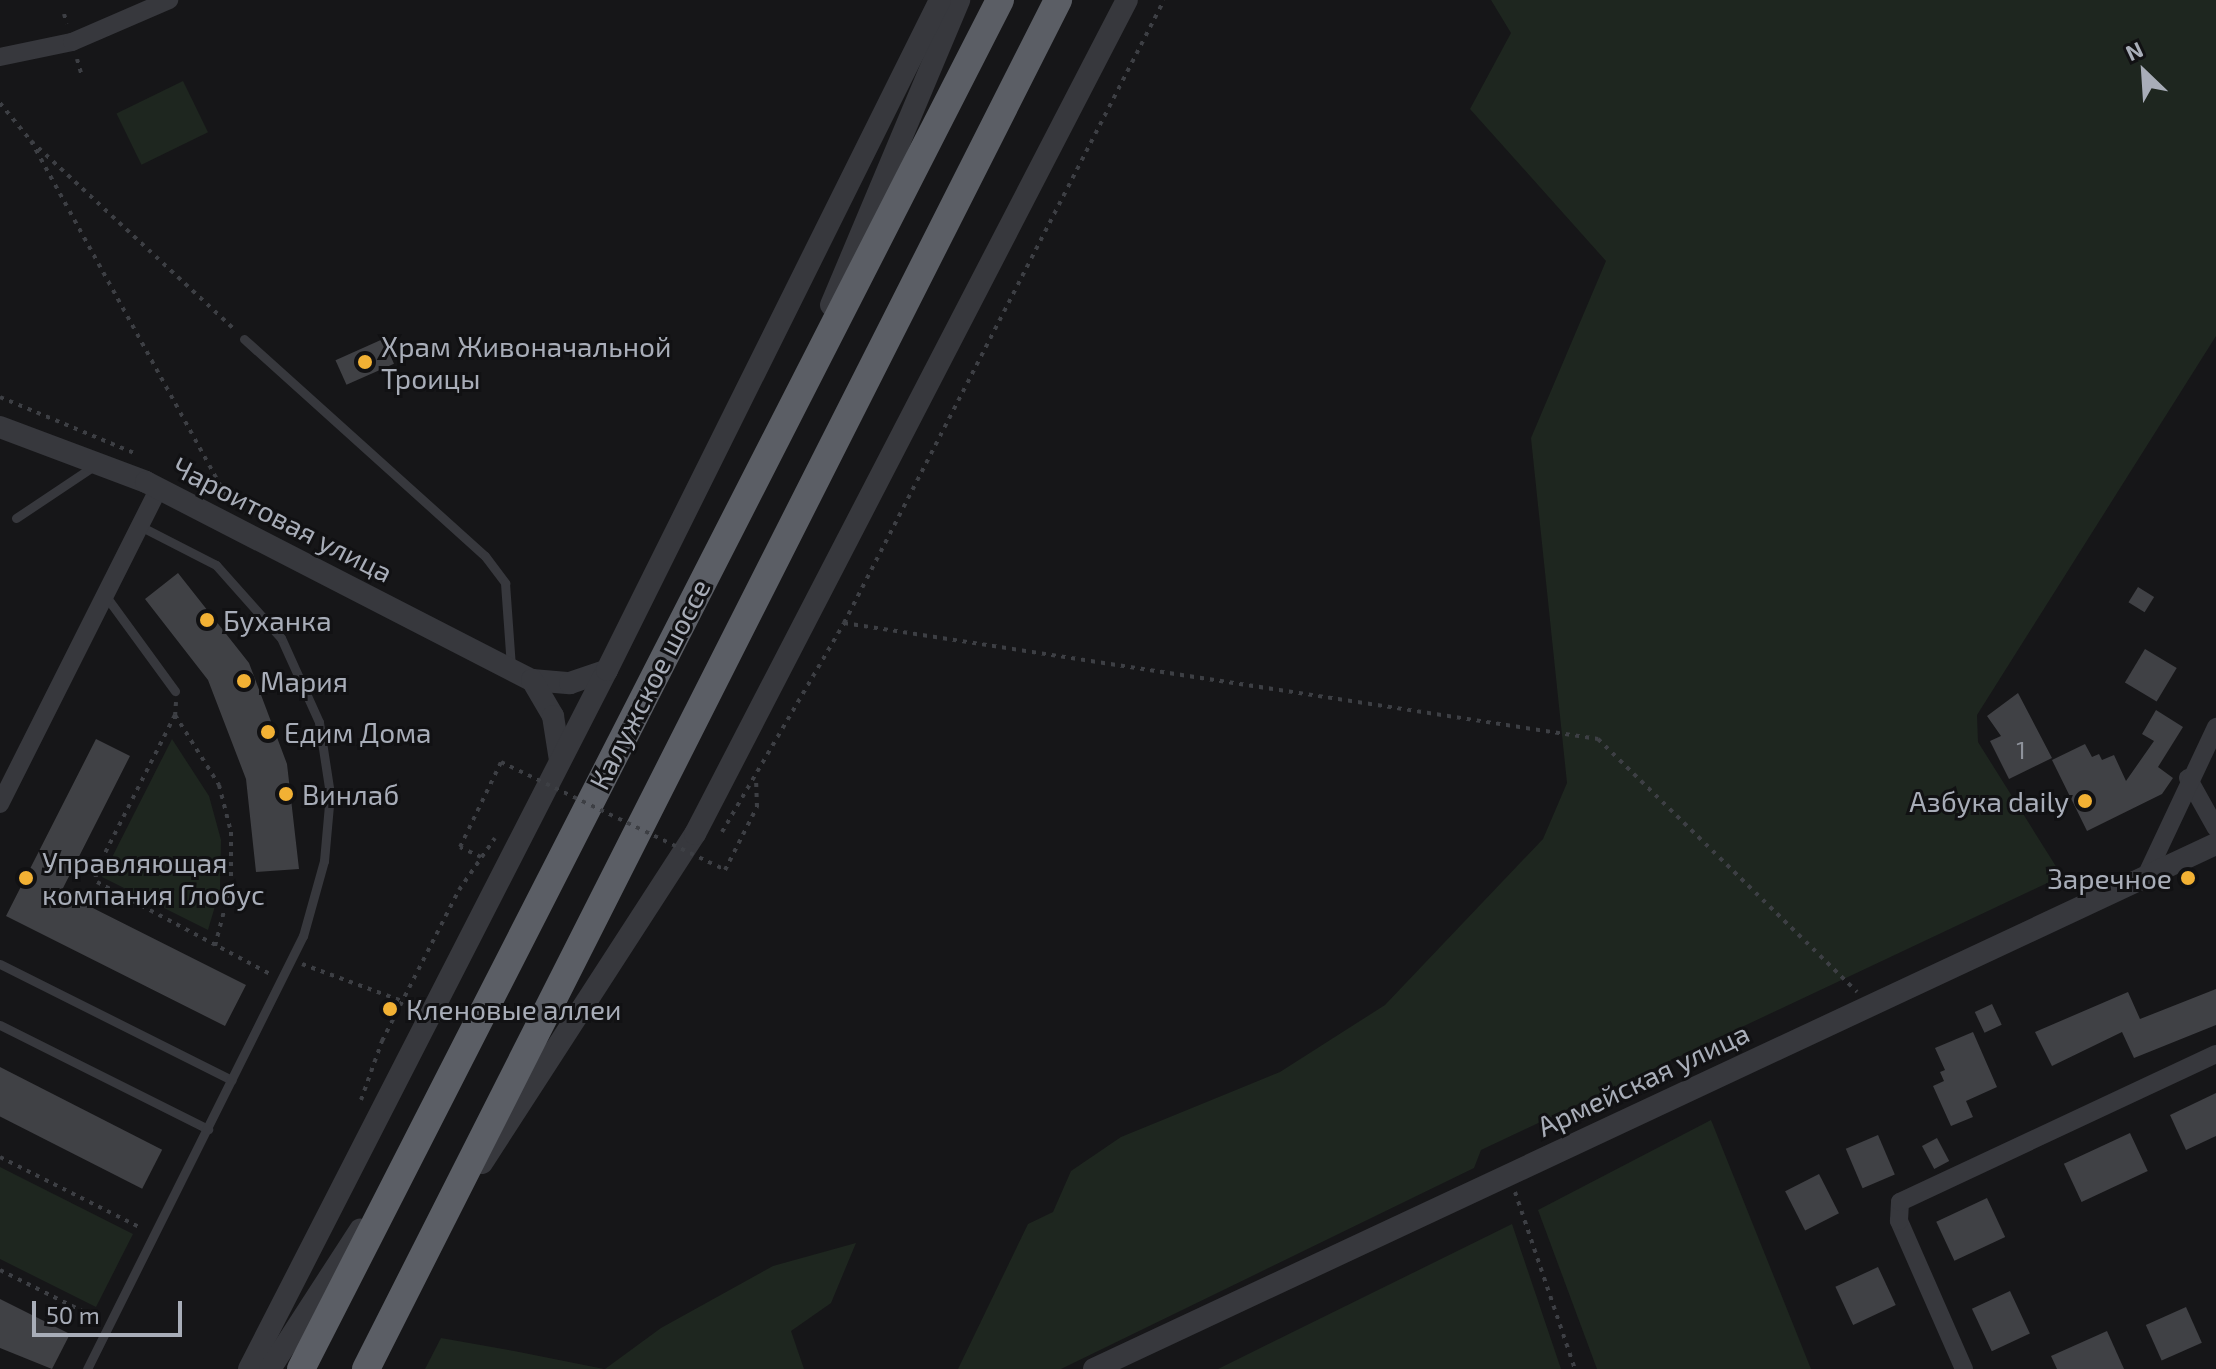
<!DOCTYPE html>
<html>
<head>
<meta charset="utf-8">
<style>
  body { margin:0 }
  #map { position:relative; width:2216px; height:1369px; overflow:hidden; background:#161618; font-family:"Exo 2",sans-serif }
  div>[style] { position:absolute }
  .green>* { inset:0; background:#1e261f; transform-origin:0 0 }
  .building>* { inset:0; background:#404145; transform-origin:0 0 }
  .path>* { height:4px; margin-top:-2px; transform-origin:0; background:repeating-linear-gradient(90deg,#3d3f44 0 4px,transparent 0 10px) }
  .service>* { height:9px; margin:-4.5px; padding:0 4.5px; transform-origin:4.5px; border-radius:4.5px; background:#37383d }
  .minor>* { height:18px; margin:-9px; padding:0 9px; transform-origin:9px; border-radius:9px; background:#37383d }
  .tertiary>* { height:22px; margin:-11px; padding:0 11px; transform-origin:11px; border-radius:11px; background:#37383d }
  .trunk>* { height:28px; margin:-14px; padding:0 14px; transform-origin:14px; border-radius:14px; background:#5b5e65 }
  .path-bridge>* { height:4px; margin-top:-2px; transform-origin:0; background:repeating-linear-gradient(90deg,#3d3f44 0 4px,transparent 0 10px) }
  .dots>* { width:22px; height:22px; translate:-50% -50%; box-sizing:border-box; border:4px solid #111113; border-radius:50% }
  span { translate:-50% -50%; white-space:nowrap; text-align:center; line-height:1.15; -webkit-text-stroke:6px #111113; paint-order:stroke }
  .number-label { font-size:24px; color:#8e929b }
  .number-label span { -webkit-text-stroke-width:0 }
  .poi-label { font-size:28px; color:#a8adb8 }
  .left { translate:0 -50%; text-align:left }
  .right { translate:-100% -50%; text-align:right }
  .street-label { font-size:28px; color:#a8adb8 }
  .north { position:absolute; left:2104px; top:32px; width:80px; height:80px; -webkit-text-stroke:6px #111113; paint-order:stroke; rotate:335deg; font-size:22px; font-weight:700; line-height:32px; text-align:center; color:#a8adb8 }
  .north::after { content:''; display:block; margin:auto; width:28px; height:36px; background:#a8adb8; clip-path:polygon(50% 0,100% 100%,50% 72%,0 100%) }
  .scale { position:absolute; left:32px; top:1301px; width:150px; height:36px; box-sizing:border-box; border:4px solid #a8adb8; border-top:0; padding-left:10px; font-size:24px; line-height:28px; white-space:nowrap; color:#a8adb8; -webkit-text-stroke:6px #111113; paint-order:stroke }
</style>
</head>
<body>
<div id="map">
  <div class="green">
    <i style="clip-path:polygon(1491px 0,2216px 0,2216px 336px,1977px 715px,1978px 742px,2062px 876px,1481px 1150px,1474px 1168px,1061px 1369px,958px 1369px,1028px 1224px,1053px 1212px,1071px 1171px,1121px 1137px,1280px 1072px,1385px 1005px,1543px 839px,1567px 783px,1531px 438px,1606px 261px,1470px 109px,1511px 33px)"></i>
    <i style="left:183px;top:81px;width:57px;height:74px;rotate:64deg"></i>
    <i style="clip-path:polygon(172px 739px,209px 796px,221px 840px,220px 889px,208px 930px,102px 877px)"></i>
    <i style="clip-path:polygon(1711px 1120px,1811px 1369px,1597px 1369px,1538px 1210px)"></i>
    <i style="clip-path:polygon(0 1167px,133px 1234px,96px 1307px,0 1259px)"></i>
    <i style="clip-path:polygon(1512px 1224px,1561px 1369px,1218px 1369px)"></i>
    <i style="clip-path:polygon(856px 1243px,831px 1303px,791px 1331px,804px 1369px,605px 1369px,661px 1328px,773px 1266px)"></i>
    <i style="clip-path:polygon(441px 1338px,514px 1351px,604px 1369px,425px 1369px)"></i>
  </div>
  <div class="building">
    <i style="left:383px;top:339px;width:27px;height:52px;rotate:66deg"></i>
    <i style="clip-path:polygon(178px 573px,249px 663px,287px 764px,299px 869px,256px 872px,246px 779px,208px 680px,145px 599px)"></i>
    <i style="left:2138px;top:587px;width:19px;height:18px;rotate:32deg"></i>
    <i style="left:2145px;top:649px;width:37px;height:39px;rotate:31deg"></i>
    <i style="clip-path:polygon(2018px 693px,2052px 758px,2009px 779px,1990px 741px,2001px 736px,1987px 716px)"></i>
    <i style="clip-path:polygon(2156px 710px,2183px 727px,2158px 767px,2173px 778px,2162px 794px,2087px 831px,2052px 760px,2085px 744px,2092px 757px,2099px 754px,2102px 760px,2114px 755px,2126px 781px,2154px 741px,2142px 734px)"></i>
    <i style="clip-path:polygon(96px 739px,130px 756px,61px 892px,246px 985px,225px 1026px,6px 916px)"></i>
    <i style="clip-path:polygon(2216px 989px,2216px 1025px,2134px 1058px,2122px 1032px,2052px 1066px,2035px 1032px,2128px 992px,2140px 1019px)"></i>
    <i style="left:1992px;top:1004px;width:23px;height:19px;rotate:65deg"></i>
    <i style="clip-path:polygon(1973px 1032px,1997px 1087px,1966px 1101px,1973px 1117px,1951px 1126px,1933px 1086px,1944px 1081px,1940px 1072px,1945px 1070px,1935px 1048px)"></i>
    <i style="left:0;top:1067px;width:182px;height:44px;rotate:27deg"></i>
    <i style="clip-path:polygon(2216px 1093px,2216px 1136px,2186px 1150px,2170px 1115px)"></i>
    <i style="left:2130px;top:1133px;width:42px;height:73px;rotate:65deg"></i>
    <i style="left:1878px;top:1135px;width:43px;height:35px;rotate:67deg"></i>
    <i style="left:1937px;top:1138px;width:26px;height:17px;rotate:62deg"></i>
    <i style="left:1819px;top:1174px;width:44px;height:38px;rotate:63deg"></i>
    <i style="left:1987px;top:1198px;width:43px;height:56px;rotate:65deg"></i>
    <i style="left:1878px;top:1267px;width:42px;height:47px;rotate:65deg"></i>
    <i style="left:2010px;top:1291px;width:47px;height:42px;rotate:65deg"></i>
    <i style="clip-path:polygon(0 1299px,70px 1334px,52px 1369px,0 1348px)"></i>
    <i style="left:2186px;top:1307px;width:39px;height:44px;rotate:66deg"></i>
    <i style="clip-path:polygon(2107px 1331px,2124px 1369px,2057px 1369px,2051px 1356px)"></i>
  </div>
  <div class="path">
    <i style="left:64px;top:14px;width:10px;rotate:73deg"></i>
    <i style="left:77px;top:59px;width:18px;rotate:74deg"></i>
    <i style="left:0;top:103px;width:49px;rotate:50.8deg"></i>
    <i style="left:31px;top:141px;width:277px;rotate:42.8deg"></i>
    <i style="left:31px;top:141px;width:409px;rotate:61.2deg"></i>
    <i style="left:0;top:397px;width:145px;rotate:22.7deg"></i>
    <i style="left:844px;top:623px;width:700px;rotate:-62.81deg"></i>
    <i style="left:176px;top:702px;width:13px;rotate:94deg"></i>
    <i style="left:175px;top:715px;width:177px;rotate:116.9deg"></i>
    <i style="left:95px;top:873px;width:9px;rotate:77deg"></i>
    <i style="left:97px;top:882px;width:196px;rotate:28deg"></i>
    <i style="left:175px;top:715px;width:83px;rotate:57.8deg"></i>
    <i style="left:219px;top:785px;width:49px;rotate:75.7deg"></i>
    <i style="left:231px;top:832px;width:52px;rotate:90deg"></i>
    <i style="left:231px;top:884px;width:64px;rotate:104.5deg"></i>
    <i style="left:722px;top:832px;width:242px;rotate:-59.7deg"></i>
    <i style="left:844px;top:623px;width:763px;rotate:8.75deg"></i>
    <i style="left:1598px;top:739px;width:362px;rotate:44.3deg"></i>
    <i style="left:481px;top:857px;width:23px;rotate:-155deg"></i>
    <i style="left:460px;top:847px;width:94px;rotate:-64.2deg"></i>
    <i style="left:725px;top:870px;width:71px;rotate:-63.1deg"></i>
    <i style="left:757px;top:807px;width:27px;rotate:-92deg"></i>
    <i style="left:302px;top:964px;width:107px;rotate:20.3deg"></i>
    <i style="left:361px;top:1100px;width:63px;rotate:-70.4deg"></i>
    <i style="left:382px;top:1041px;width:169px;rotate:-63deg"></i>
    <i style="left:459px;top:890px;width:63px;rotate:-55.3deg"></i>
    <i style="left:0;top:1157px;width:158px;rotate:26.7deg"></i>
    <i style="left:1515px;top:1192px;width:187px;rotate:71.3deg"></i>
    <i style="left:0;top:1270px;width:107px;rotate:26.6deg"></i>
  </div>
  <div class="service">
    <i style="left:244px;top:339px;width:324px;rotate:42deg"></i>
    <i style="left:485px;top:556px;width:34px;rotate:53deg"></i>
    <i style="left:505px;top:583px;width:83px;rotate:85.9deg"></i>
    <i style="left:16px;top:518px;width:94px;rotate:-33.7deg"></i>
    <i style="left:105px;top:595px;width:119px;rotate:53.9deg"></i>
    <i style="left:0;top:964px;width:259px;rotate:26.6deg"></i>
    <i style="left:0;top:1025px;width:233px;rotate:26.6deg"></i>
    <i style="left:87px;top:1369px;width:484px;rotate:-63.5deg"></i>
    <i style="left:303px;top:936px;width:78px;rotate:-74.4deg"></i>
    <i style="left:324px;top:861px;width:67px;rotate:-84.9deg"></i>
    <i style="left:330px;top:794px;width:73px;rotate:-98.7deg"></i>
    <i style="left:319px;top:722px;width:92px;rotate:-114.3deg"></i>
    <i style="left:281px;top:638px;width:98px;rotate:-131.7deg"></i>
    <i style="left:216px;top:565px;width:85px;rotate:-152.8deg"></i>
  </div>
  <div class="minor">
    <i style="left:0;top:57px;width:74px;rotate:-11.8deg"></i>
    <i style="left:72px;top:42px;width:106px;rotate:-23.4deg"></i>
    <i style="left:2188px;top:778px;width:57px;rotate:60.8deg"></i>
    <i style="left:0;top:804px;width:354px;rotate:-63.3deg"></i>
    <i style="left:2145px;top:878px;width:167px;rotate:-64.8deg"></i>
    <i style="left:1964px;top:1369px;width:162px;rotate:-113.7deg"></i>
    <i style="left:1899px;top:1221px;width:19px;rotate:-87deg"></i>
    <i style="left:1900px;top:1202px;width:349px;rotate:-25.1deg"></i>
  </div>
  <div class="tertiary">
    <i style="left:831px;top:305px;width:331px;rotate:-67.2deg"></i>
    <i style="left:0;top:427px;width:156px;rotate:20.6deg"></i>
    <i style="left:146px;top:482px;width:434px;rotate:27.2deg"></i>
    <i style="left:532px;top:680px;width:38px;rotate:5deg"></i>
    <i style="left:570px;top:683px;width:39px;rotate:-19deg"></i>
    <i style="left:532px;top:680px;width:42px;rotate:59.7deg"></i>
    <i style="left:553px;top:716px;width:45px;rotate:81deg"></i>
    <i style="left:482px;top:1163px;width:392px;rotate:-57.1deg"></i>
    <i style="left:695px;top:834px;width:939px;rotate:-62.62deg"></i>
    <i style="left:249px;top:1369px;width:785px;rotate:-62.88deg"></i>
    <i style="left:607px;top:670px;width:748px;rotate:-63.57deg"></i>
    <i style="left:270px;top:1369px;width:166px;rotate:-57.1deg"></i>
    <i style="left:1094px;top:1369px;width:1239px;rotate:-25.08deg"></i>
  </div>
  <div class="trunk">
    <i style="left:301px;top:1369px;width:1537px;rotate:-62.95deg"></i>
    <i style="left:366px;top:1369px;width:1534px;rotate:-63.18deg"></i>
  </div>
  <div class="path-bridge">
    <i style="left:501px;top:762px;width:249px;rotate:25.7deg"></i>
  </div>
  <div class="dots">
    <i style="left:365px;top:362px;background:#f2b134"></i>
    <i style="left:207px;top:620px;background:#f2b134"></i>
    <i style="left:244px;top:681px;background:#f2b134"></i>
    <i style="left:268px;top:732px;background:#f2b134"></i>
    <i style="left:286px;top:794px;background:#f2b134"></i>
    <i style="left:2085px;top:801px;background:#f2b134"></i>
    <i style="left:26px;top:878px;background:#f2b134"></i>
    <i style="left:2188px;top:878px;background:#f2b134"></i>
    <i style="left:390px;top:1009px;background:#f2b134"></i>
  </div>
  <div class="number-label">
    <span style="left:2021px;top:750px">1</span>
  </div>
  <div class="poi-label">
    <span class="left" style="left:381px;top:362px">Храм Живоначальной<br>Троицы</span>
    <span class="left" style="left:223px;top:620px">Буханка</span>
    <span class="left" style="left:260px;top:681px">Мария</span>
    <span class="left" style="left:284px;top:732px">Едим Дома</span>
    <span class="left" style="left:302px;top:794px">Винлаб</span>
    <span class="right" style="left:2069px;top:801px">Азбука daily</span>
    <span class="left" style="left:42px;top:878px">Управляющая<br>компания Глобус</span>
    <span class="right" style="left:2172px;top:878px">Заречное</span>
    <span class="left" style="left:406px;top:1009px">Кленовые аллеи</span>
  </div>
  <div class="street-label">
    <span style="left:283px;top:519px;rotate:27deg">Чароитовая улица</span>
    <span style="left:649px;top:684px;rotate:-63deg">Калужское шоссе</span>
    <span style="left:1643px;top:1079px;rotate:-25deg">Армейская улица</span>
  </div>
  <div class="north">N</div>
  <div class="scale">50 m</div>
</div>
</body>
</html>
